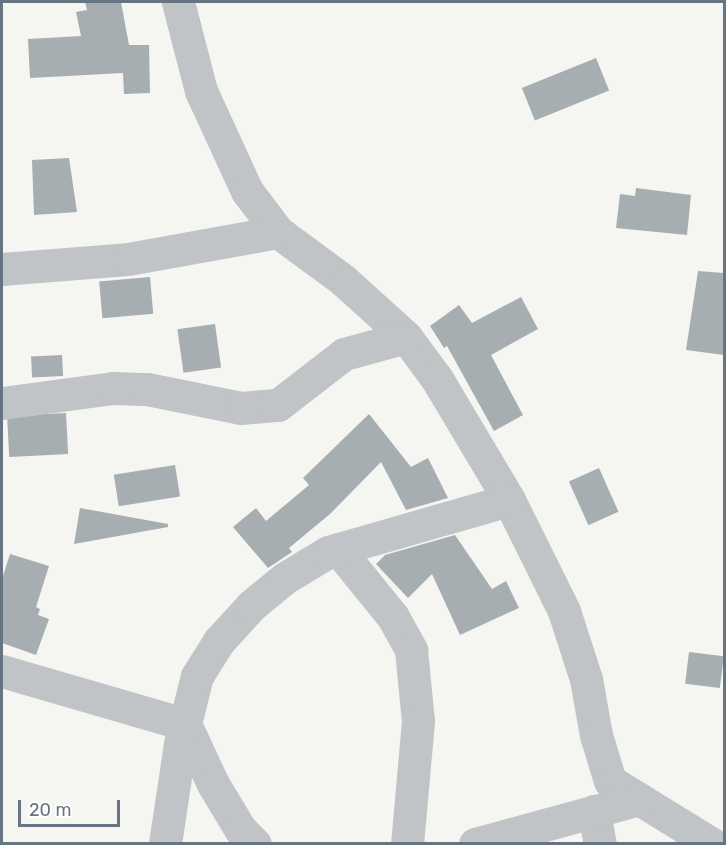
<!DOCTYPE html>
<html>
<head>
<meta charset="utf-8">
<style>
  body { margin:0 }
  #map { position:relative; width:726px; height:845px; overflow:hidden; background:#f5f5f2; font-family:Rubik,sans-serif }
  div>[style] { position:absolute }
  .building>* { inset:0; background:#a6aeb2; transform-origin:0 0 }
  .minor>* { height:33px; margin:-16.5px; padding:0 16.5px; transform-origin:16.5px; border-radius:16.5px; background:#c0c4c7 }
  span { translate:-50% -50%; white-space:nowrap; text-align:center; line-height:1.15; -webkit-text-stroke:6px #fff; paint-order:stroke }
  .frame { position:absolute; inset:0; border:3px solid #667581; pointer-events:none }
  .scale { position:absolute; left:18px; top:800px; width:102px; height:27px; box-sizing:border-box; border:3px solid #667581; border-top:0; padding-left:8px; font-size:18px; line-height:21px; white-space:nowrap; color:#667581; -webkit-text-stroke:4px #fff; paint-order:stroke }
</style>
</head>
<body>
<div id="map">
  <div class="building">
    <i style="clip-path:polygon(85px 2px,121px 2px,129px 45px,149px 45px,150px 93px,124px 94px,123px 73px,30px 78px,28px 39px,81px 36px,76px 12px,87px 10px)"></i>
    <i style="left:596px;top:58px;width:35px;height:80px;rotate:68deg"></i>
    <i style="clip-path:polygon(69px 158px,77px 212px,34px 215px,32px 160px)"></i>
    <i style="clip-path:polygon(636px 188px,691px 195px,687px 235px,616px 228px,620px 194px,635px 196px)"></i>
    <i style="clip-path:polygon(698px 271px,724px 273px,724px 355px,686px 350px)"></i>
    <i style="left:150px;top:277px;width:37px;height:51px;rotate:85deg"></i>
    <i style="clip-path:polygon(521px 297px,538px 329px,491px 355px,523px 415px,494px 431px,447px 346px,444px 348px,430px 326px,459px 305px,472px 323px)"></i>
    <i style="left:215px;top:324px;width:44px;height:38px;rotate:82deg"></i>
    <i style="left:62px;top:355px;width:21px;height:31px;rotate:87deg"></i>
    <i style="left:66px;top:413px;width:41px;height:59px;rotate:87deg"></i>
    <i style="clip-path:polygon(369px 414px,411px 467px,428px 458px,448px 498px,406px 510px,381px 462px,330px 514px,289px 548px,292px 552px,268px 568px,233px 527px,256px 508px,266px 521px,309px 485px,303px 478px)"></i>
    <i style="left:175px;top:465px;width:32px;height:62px;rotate:81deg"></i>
    <i style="left:599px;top:468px;width:48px;height:33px;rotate:66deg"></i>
    <i style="clip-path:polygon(80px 508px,168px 524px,168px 527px,74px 544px)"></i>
    <i style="clip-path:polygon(455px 535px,492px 589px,506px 581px,519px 608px,460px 635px,432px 574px,408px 598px,376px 564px,385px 555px)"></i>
    <i style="clip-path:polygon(10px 554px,49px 566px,36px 607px,40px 609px,38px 615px,49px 619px,36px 655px,2px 643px,2px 579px)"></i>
    <i style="left:689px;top:652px;width:35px;height:32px;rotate:7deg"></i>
  </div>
  <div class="minor">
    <i style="left:178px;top:2px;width:92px;rotate:75.5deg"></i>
    <i style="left:201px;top:91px;width:110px;rotate:65.3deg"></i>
    <i style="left:247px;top:191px;width:51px;rotate:52.9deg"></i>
    <i style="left:278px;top:232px;width:81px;rotate:36.4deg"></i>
    <i style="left:343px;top:280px;width:85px;rotate:42.1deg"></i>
    <i style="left:406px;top:337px;width:52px;rotate:53.6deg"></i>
    <i style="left:437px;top:379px;width:141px;rotate:59.2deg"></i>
    <i style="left:509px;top:500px;width:124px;rotate:63.6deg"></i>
    <i style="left:564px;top:611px;width:71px;rotate:72.1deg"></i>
    <i style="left:586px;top:679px;width:57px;rotate:79.9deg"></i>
    <i style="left:596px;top:735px;width:48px;rotate:73.1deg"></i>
    <i style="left:610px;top:781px;width:120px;rotate:31.7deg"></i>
    <i style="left:2px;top:269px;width:126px;rotate:-4.5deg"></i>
    <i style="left:128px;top:259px;width:152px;rotate:-10.2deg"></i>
    <i style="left:2px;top:403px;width:112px;rotate:-7.7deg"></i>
    <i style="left:113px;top:388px;width:34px;rotate:2deg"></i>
    <i style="left:147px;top:389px;width:96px;rotate:11.4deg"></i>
    <i style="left:241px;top:408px;width:37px;rotate:-5deg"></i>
    <i style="left:278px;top:405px;width:83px;rotate:-37.7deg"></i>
    <i style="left:344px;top:354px;width:64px;rotate:-15.3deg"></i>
    <i style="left:338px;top:549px;width:87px;rotate:51deg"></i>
    <i style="left:393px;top:617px;width:38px;rotate:61deg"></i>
    <i style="left:411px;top:650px;width:71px;rotate:84.4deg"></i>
    <i style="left:418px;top:721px;width:123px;rotate:95.1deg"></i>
    <i style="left:2px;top:671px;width:191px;rotate:16.2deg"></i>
    <i style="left:185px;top:724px;width:66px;rotate:65deg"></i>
    <i style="left:213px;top:784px;width:52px;rotate:59deg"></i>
    <i style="left:240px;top:829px;width:21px;rotate:45deg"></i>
    <i style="left:594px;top:811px;width:34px;rotate:80deg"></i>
    <i style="left:165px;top:844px;width:101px;rotate:-81.5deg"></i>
    <i style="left:180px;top:744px;width:70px;rotate:-76deg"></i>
    <i style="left:197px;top:676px;width:41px;rotate:-57.8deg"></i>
    <i style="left:219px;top:641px;width:49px;rotate:-47.5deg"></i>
    <i style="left:252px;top:605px;width:43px;rotate:-39.3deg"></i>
    <i style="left:285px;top:578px;width:50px;rotate:-31.2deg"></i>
    <i style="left:328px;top:552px;width:188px;rotate:-16deg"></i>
    <i style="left:475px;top:844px;width:170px;rotate:-15.3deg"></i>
  </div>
  <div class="frame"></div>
  <div class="scale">20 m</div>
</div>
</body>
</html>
